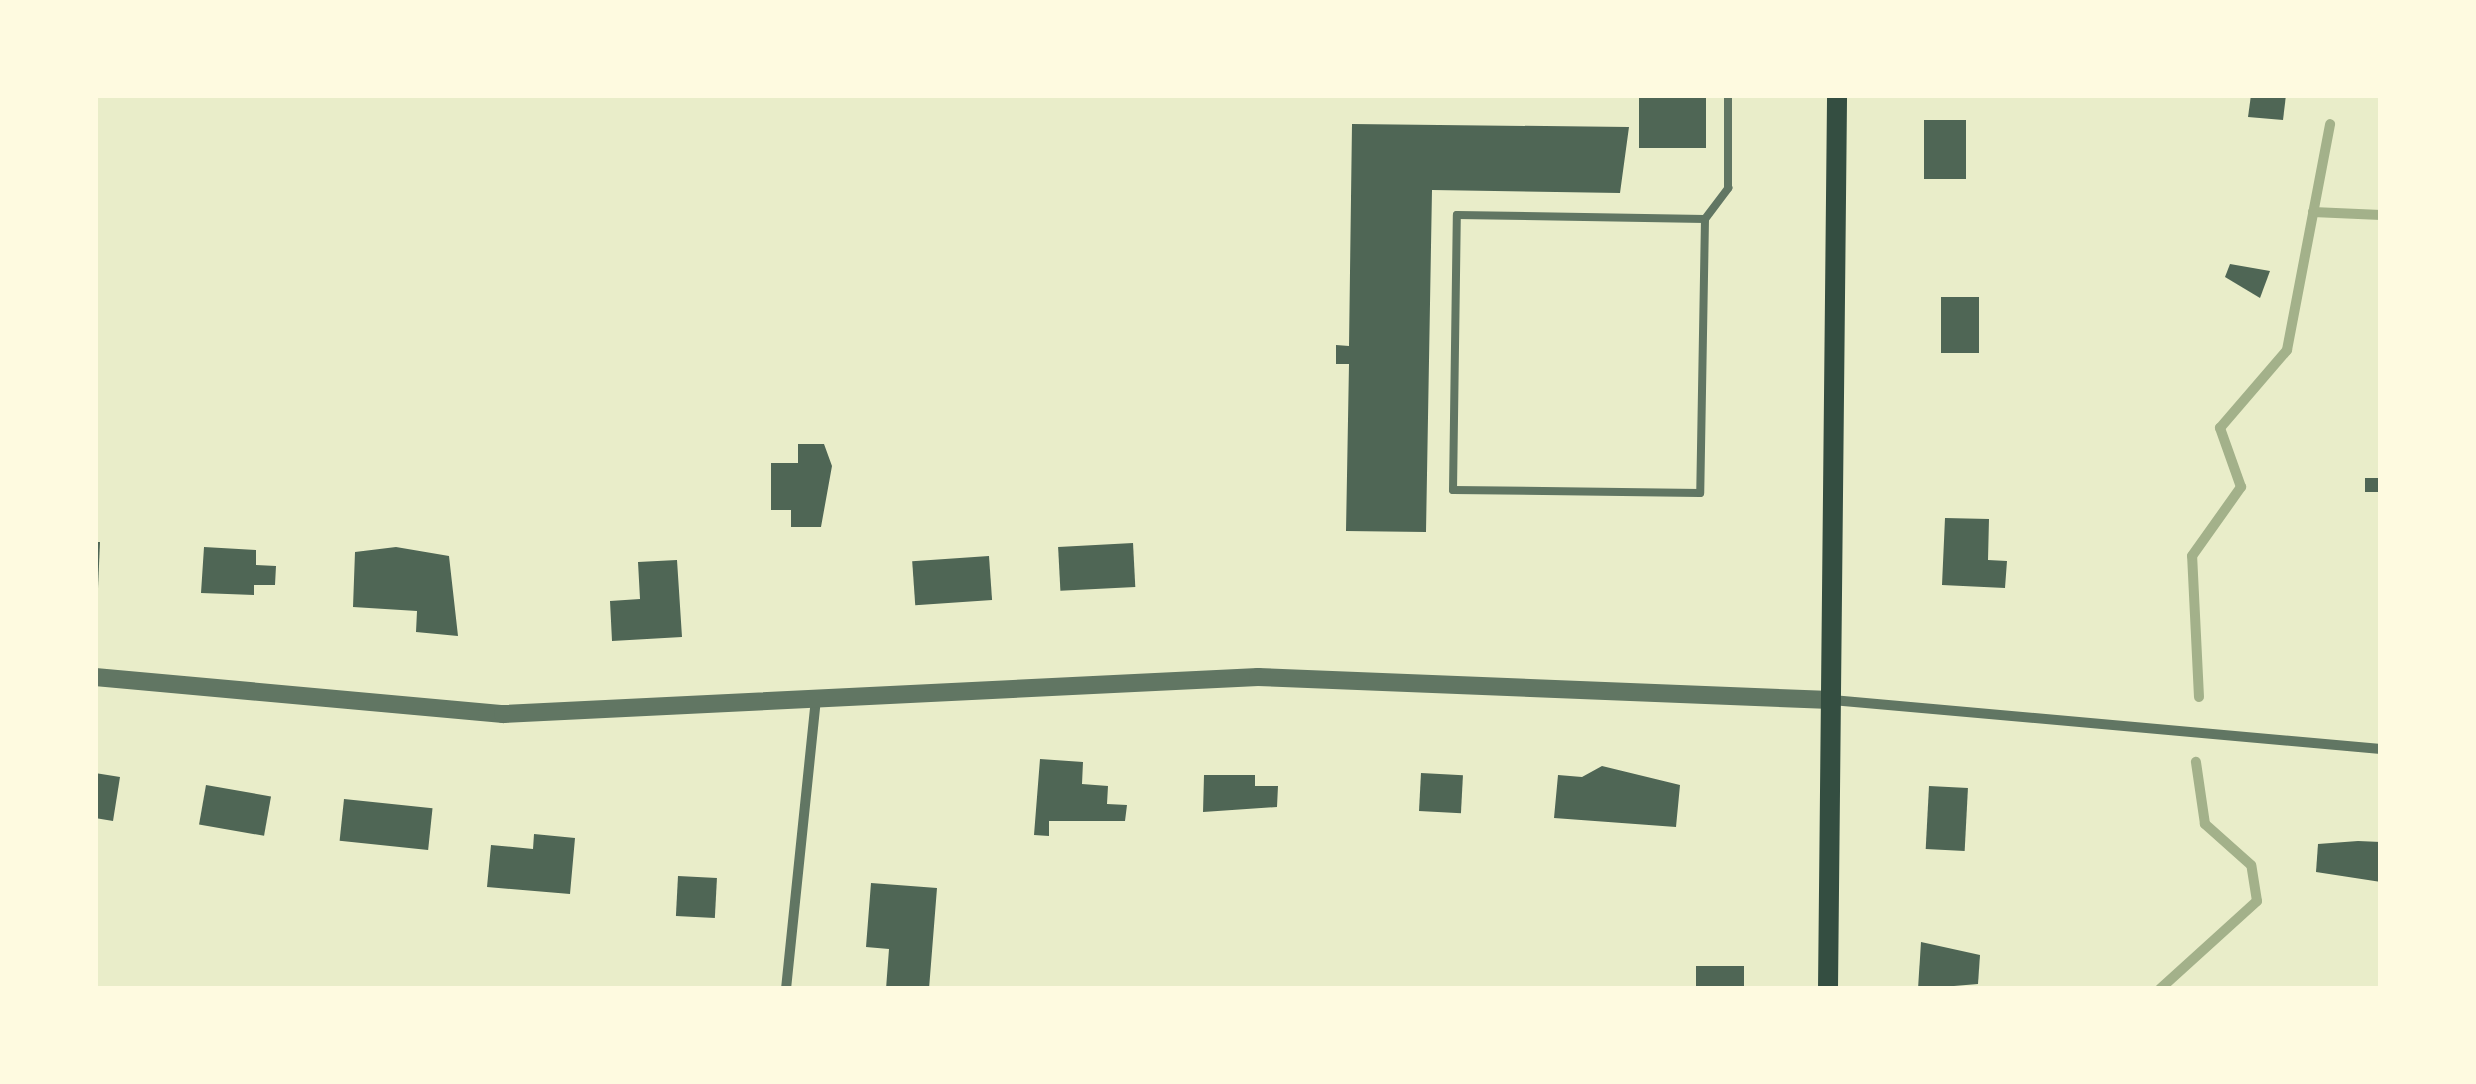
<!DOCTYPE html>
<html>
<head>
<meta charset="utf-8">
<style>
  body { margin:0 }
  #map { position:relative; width:2476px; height:1084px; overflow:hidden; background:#e9edc9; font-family:Barlow,sans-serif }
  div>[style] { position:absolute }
  .stream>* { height:10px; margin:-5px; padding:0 5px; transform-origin:5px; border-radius:5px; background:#a3b18a }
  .building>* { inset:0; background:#4f6655; transform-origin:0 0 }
  .service>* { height:8px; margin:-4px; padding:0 4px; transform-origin:4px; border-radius:4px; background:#617663 }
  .minor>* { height:10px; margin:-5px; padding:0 5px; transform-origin:5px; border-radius:5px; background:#617663 }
  .tertiary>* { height:18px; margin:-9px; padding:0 9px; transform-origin:9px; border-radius:9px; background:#617663 }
  .secondary>* { height:20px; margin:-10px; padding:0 10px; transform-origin:10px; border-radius:10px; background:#344e41 }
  span { translate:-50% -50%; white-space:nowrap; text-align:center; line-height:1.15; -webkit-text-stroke:8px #fefae0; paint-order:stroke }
  .frame { position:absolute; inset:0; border:98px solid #fefae0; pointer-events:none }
</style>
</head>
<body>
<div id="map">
  <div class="stream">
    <i style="left:2313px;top:212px;width:68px;rotate:2.5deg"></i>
    <i style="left:2199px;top:697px;width:141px;rotate:-92.8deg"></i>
    <i style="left:2192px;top:556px;width:85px;rotate:-54.6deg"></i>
    <i style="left:2241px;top:487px;width:63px;rotate:-109.6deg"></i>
    <i style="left:2220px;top:428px;width:103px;rotate:-49.3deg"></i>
    <i style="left:2287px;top:350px;width:230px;rotate:-79.2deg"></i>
    <i style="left:2160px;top:989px;width:131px;rotate:-42.2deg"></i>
    <i style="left:2257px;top:901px;width:36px;rotate:-99deg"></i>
    <i style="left:2251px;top:865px;width:62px;rotate:-138.3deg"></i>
    <i style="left:2205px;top:824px;width:63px;rotate:-98.3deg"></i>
  </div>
  <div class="building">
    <i style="left:1639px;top:95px;width:67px;height:53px"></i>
    <i style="clip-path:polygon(2251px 95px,2286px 95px,2283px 120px,2248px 117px)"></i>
    <i style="left:1924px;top:120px;width:42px;height:59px"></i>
    <i style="clip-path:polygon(1352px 124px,1629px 127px,1620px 193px,1432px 190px,1426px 532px,1346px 531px,1349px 364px,1336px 364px,1336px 345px,1349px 346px)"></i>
    <i style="clip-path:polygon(2230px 264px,2270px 271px,2260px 298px,2225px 277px)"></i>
    <i style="left:1941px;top:297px;width:38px;height:56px"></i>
    <i style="clip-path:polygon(798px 444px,824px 444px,832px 466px,821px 527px,791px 527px,791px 510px,771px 510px,771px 463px,798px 463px)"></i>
    <i style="left:2381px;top:478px;width:14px;height:16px;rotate:90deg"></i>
    <i style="clip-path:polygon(1945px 518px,1989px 519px,1988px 560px,2007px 561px,2005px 588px,1942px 585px)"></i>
    <i style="clip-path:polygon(95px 542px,100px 542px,98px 588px,95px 588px)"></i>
    <i style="left:1133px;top:543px;width:44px;height:75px;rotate:87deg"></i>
    <i style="clip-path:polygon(204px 547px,256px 550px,256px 565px,276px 566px,275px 585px,254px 585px,254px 595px,201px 593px)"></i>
    <i style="clip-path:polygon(396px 547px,449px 556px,458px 636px,416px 632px,417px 611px,353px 607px,355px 552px)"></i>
    <i style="left:989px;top:556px;width:44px;height:77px;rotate:86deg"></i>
    <i style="clip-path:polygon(677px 560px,682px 637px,612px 641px,610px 601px,640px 599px,638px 562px)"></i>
    <i style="clip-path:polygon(1040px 759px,1083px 762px,1082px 784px,1108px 786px,1107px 804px,1127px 805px,1125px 821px,1049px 821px,1049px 836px,1034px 835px)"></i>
    <i style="clip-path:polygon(1602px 766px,1680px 785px,1676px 827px,1554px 818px,1558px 775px,1582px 777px)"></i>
    <i style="clip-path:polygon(95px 773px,120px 777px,113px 821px,95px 818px)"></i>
    <i style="left:1421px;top:773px;width:42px;height:38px;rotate:3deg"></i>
    <i style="clip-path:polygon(1204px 775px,1255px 775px,1255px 786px,1278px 786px,1277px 807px,1203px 812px)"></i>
    <i style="left:206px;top:785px;width:66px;height:40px;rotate:10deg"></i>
    <i style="left:1929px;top:786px;width:39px;height:63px;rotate:3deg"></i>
    <i style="left:344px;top:799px;width:89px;height:42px;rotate:6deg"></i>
    <i style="clip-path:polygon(534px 834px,575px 838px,570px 894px,487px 887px,491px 845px,533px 849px)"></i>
    <i style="clip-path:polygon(2358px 841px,2381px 842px,2381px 882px,2316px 872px,2318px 844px)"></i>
    <i style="left:678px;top:876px;width:39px;height:40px;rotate:3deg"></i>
    <i style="clip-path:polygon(871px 883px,937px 888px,929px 989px,886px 989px,889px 949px,866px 947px)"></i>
    <i style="clip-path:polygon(1921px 942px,1980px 955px,1978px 984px,1918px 989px)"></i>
    <i style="left:1696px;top:966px;width:48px;height:23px"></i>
  </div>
  <div class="service">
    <i style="left:1457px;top:215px;width:248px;rotate:0.9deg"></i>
    <i style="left:1705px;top:219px;width:274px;rotate:91deg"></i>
    <i style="left:1700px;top:493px;width:247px;rotate:-179.3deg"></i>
    <i style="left:1453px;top:490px;width:275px;rotate:-89.2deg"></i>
    <i style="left:1705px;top:219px;width:39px;rotate:-53deg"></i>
    <i style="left:1728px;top:188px;width:93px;rotate:-90deg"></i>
  </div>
  <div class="minor">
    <i style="left:1832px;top:700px;width:551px;rotate:5.1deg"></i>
    <i style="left:786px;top:989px;width:290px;rotate:-84.1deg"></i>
  </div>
  <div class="tertiary">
    <i style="left:95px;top:677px;width:410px;rotate:5.2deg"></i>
    <i style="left:503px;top:714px;width:756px;rotate:-2.81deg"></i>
    <i style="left:1258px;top:677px;width:573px;rotate:2.3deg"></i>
  </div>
  <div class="secondary">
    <i style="left:1828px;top:989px;width:894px;rotate:-89.42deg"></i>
  </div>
  <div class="frame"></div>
</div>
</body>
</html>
